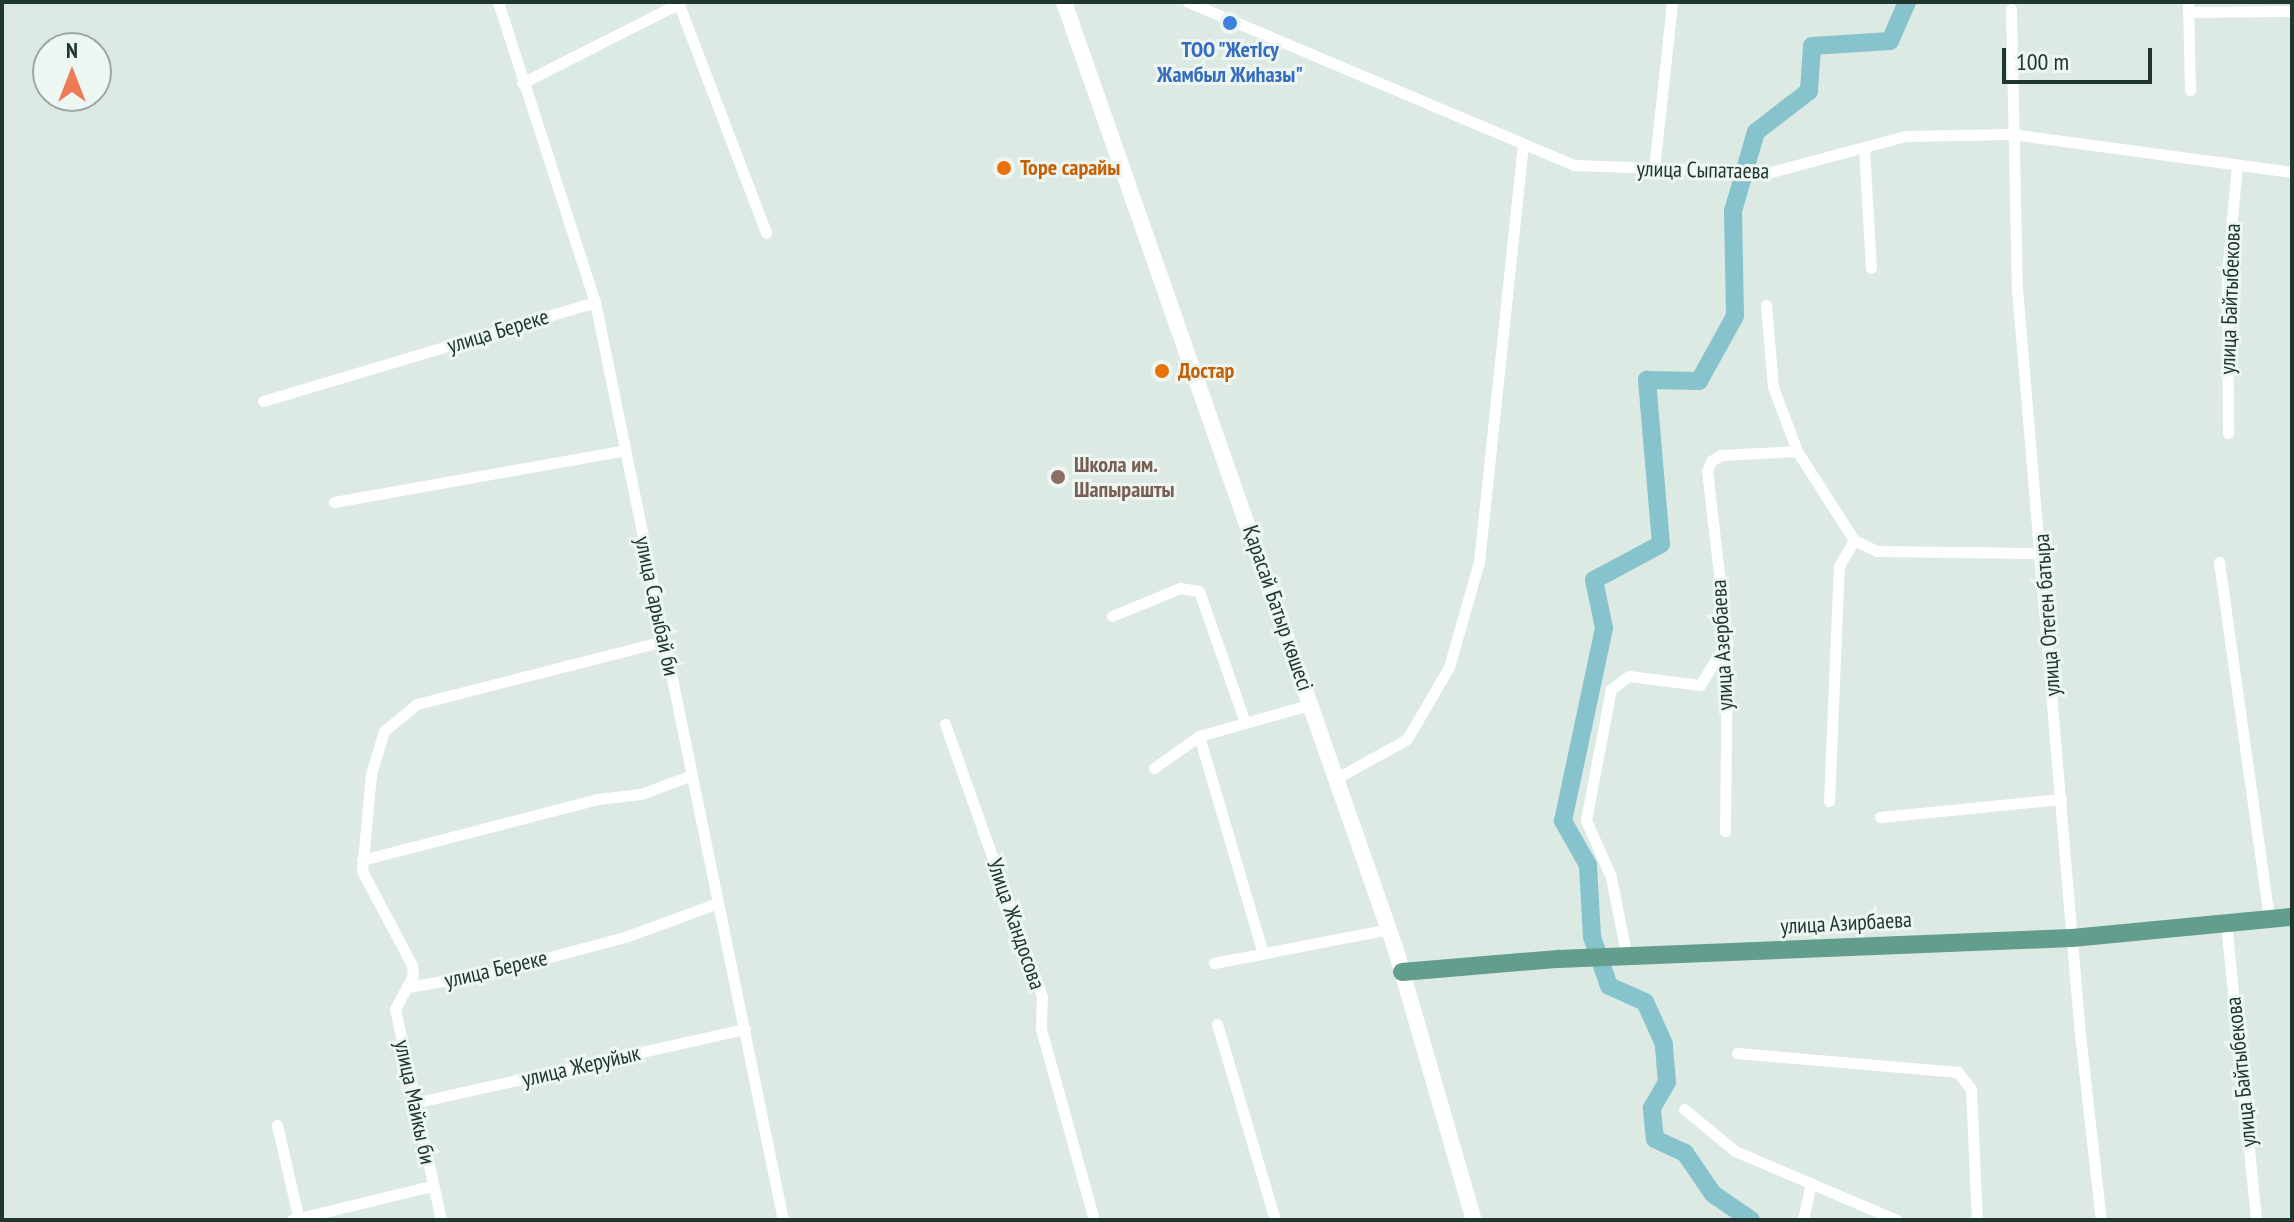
<!DOCTYPE html>
<html>
<head>
<meta charset="utf-8">
<style>
  body { margin:0 }
  #map { position:relative; width:2294px; height:1222px; overflow:hidden; background:#dde9e3; font-family:"PT Sans Narrow",sans-serif }
  div>[style] { position:absolute }
  .river>* { height:18px; margin:-9px; padding:0 9px; transform-origin:9px; border-radius:9px; background:#86c3cd }
  .minor>* { height:11px; margin:-5.5px; padding:0 5.5px; transform-origin:5.5px; border-radius:5.5px; background:#fff }
  .secondary>* { height:16px; margin:-8px; padding:0 8px; transform-origin:8px; border-radius:8px; background:#fff }
  .primary>* { height:18px; margin:-9px; padding:0 9px; transform-origin:9px; border-radius:9px; background:#639d8e }
  .dots>* { width:22px; height:22px; translate:-50% -50%; box-sizing:border-box; border:4px solid #edf6f1; border-radius:50% }
  span { translate:-50% -50%; white-space:nowrap; text-align:center; line-height:1.15; -webkit-text-stroke:6px #edf6f1; paint-order:stroke }
  .shop-label { font-size:22px; color:#366cbe; font-weight:700 }
  .food-label { font-size:22px; color:#c56008; font-weight:700 }
  .left { translate:0 -50%; text-align:left }
  .street-label { font-size:22px; color:#203731 }
  .education-label { font-size:22px; color:#785e54; font-weight:700 }
  .frame { position:absolute; inset:0; border:4px solid #203731; pointer-events:none }
  .north { position:absolute; left:32px; top:32px; width:80px; height:80px; box-sizing:border-box; background:#edf6f1; border:2px solid #9baaa4; border-radius:50%; rotate:0deg; font-size:22px; font-weight:700; line-height:32px; text-align:center; color:#203731 }
  .north::after { content:''; display:block; margin:auto; width:28px; height:36px; background:#ed7b57; clip-path:polygon(50% 0,100% 100%,50% 72%,0 100%) }
  .scale { position:absolute; left:2002px; top:48px; width:150px; height:36px; box-sizing:border-box; border:4px solid #203731; border-top:0; padding-left:10px; font-size:24px; line-height:28px; white-space:nowrap; color:#203731; -webkit-text-stroke:6px #edf6f1; paint-order:stroke }
</style>
</head>
<body>
<div id="map">
  <div class="river">
    <i style="left:1751px;top:1220px;width:46px;rotate:-145.6deg"></i>
    <i style="left:1713px;top:1194px;width:50px;rotate:-124.3deg"></i>
    <i style="left:1685px;top:1153px;width:33px;rotate:-155deg"></i>
    <i style="left:1655px;top:1139px;width:31px;rotate:-96deg"></i>
    <i style="left:1652px;top:1108px;width:30px;rotate:-60deg"></i>
    <i style="left:1667px;top:1082px;width:38px;rotate:-95deg"></i>
    <i style="left:1664px;top:1044px;width:46px;rotate:-114.3deg"></i>
    <i style="left:1645px;top:1002px;width:39px;rotate:-156deg"></i>
    <i style="left:1609px;top:986px;width:52px;rotate:-109.1deg"></i>
    <i style="left:1592px;top:937px;width:72px;rotate:-93.2deg"></i>
    <i style="left:1588px;top:865px;width:51px;rotate:-119.6deg"></i>
    <i style="left:1563px;top:821px;width:197px;rotate:-78deg"></i>
    <i style="left:1604px;top:628px;width:49px;rotate:-101.8deg"></i>
    <i style="left:1594px;top:580px;width:76px;rotate:-28.2deg"></i>
    <i style="left:1661px;top:544px;width:165px;rotate:-94.9deg"></i>
    <i style="left:1647px;top:380px;width:52px;rotate:1.1deg"></i>
    <i style="left:1699px;top:381px;width:74px;rotate:-61deg"></i>
    <i style="left:1735px;top:316px;width:105px;rotate:-91.1deg"></i>
    <i style="left:1733px;top:211px;width:82px;rotate:-73.8deg"></i>
    <i style="left:1756px;top:132px;width:67px;rotate:-37.7deg"></i>
    <i style="left:1809px;top:91px;width:45px;rotate:-86.2deg"></i>
    <i style="left:1812px;top:46px;width:78px;rotate:-3.7deg"></i>
    <i style="left:1890px;top:41px;width:43px;rotate:-66.4deg"></i>
  </div>
  <div class="minor">
    <i style="left:498px;top:2px;width:315px;rotate:72.1deg"></i>
    <i style="left:595px;top:302px;width:937px;rotate:78.43deg"></i>
    <i style="left:678px;top:2px;width:247px;rotate:69.1deg"></i>
    <i style="left:1188px;top:2px;width:419px;rotate:22.9deg"></i>
    <i style="left:1574px;top:165px;width:197px;rotate:2deg"></i>
    <i style="left:1771px;top:172px;width:139px;rotate:-15deg"></i>
    <i style="left:1905px;top:136px;width:106px;rotate:-1.1deg"></i>
    <i style="left:2011px;top:134px;width:284px;rotate:7.7deg"></i>
    <i style="left:2188px;top:2px;width:88px;rotate:88.7deg"></i>
    <i style="left:2011px;top:9px;width:280px;rotate:88.8deg"></i>
    <i style="left:2017px;top:289px;width:739px;rotate:85.18deg"></i>
    <i style="left:2079px;top:1025px;width:196px;rotate:83.6deg"></i>
    <i style="left:2188px;top:12px;width:104px;rotate:-0.6deg"></i>
    <i style="left:522px;top:83px;width:175px;rotate:-26.9deg"></i>
    <i style="left:1864px;top:148px;width:120px;rotate:86.7deg"></i>
    <i style="left:1654px;top:169px;width:168px;rotate:-83.8deg"></i>
    <i style="left:1766px;top:305px;width:82px;rotate:85.1deg"></i>
    <i style="left:1773px;top:387px;width:68px;rotate:69.4deg"></i>
    <i style="left:263px;top:401px;width:346px;rotate:-16.6deg"></i>
    <i style="left:2228px;top:433px;width:159px;rotate:-90.4deg"></i>
    <i style="left:2227px;top:274px;width:110px;rotate:-84.8deg"></i>
    <i style="left:334px;top:502px;width:296px;rotate:-10.1deg"></i>
    <i style="left:2219px;top:562px;width:360px;rotate:82deg"></i>
    <i style="left:1112px;top:616px;width:74px;rotate:-22.4deg"></i>
    <i style="left:1180px;top:588px;width:19px;rotate:9deg"></i>
    <i style="left:1199px;top:591px;width:139px;rotate:70.7deg"></i>
    <i style="left:945px;top:724px;width:290px;rotate:70.4deg"></i>
    <i style="left:1042px;top:997px;width:32px;rotate:92deg"></i>
    <i style="left:1041px;top:1029px;width:198px;rotate:74.5deg"></i>
    <i style="left:1199px;top:736px;width:226px;rotate:73.6deg"></i>
    <i style="left:1154px;top:768px;width:55px;rotate:-35.4deg"></i>
    <i style="left:1199px;top:736px;width:117px;rotate:-15.8deg"></i>
    <i style="left:1337px;top:778px;width:80px;rotate:-29.1deg"></i>
    <i style="left:1407px;top:739px;width:83px;rotate:-59.7deg"></i>
    <i style="left:1449px;top:667px;width:109px;rotate:-74.1deg"></i>
    <i style="left:1479px;top:562px;width:420px;rotate:-84deg"></i>
    <i style="left:1829px;top:801px;width:235px;rotate:-87.6deg"></i>
    <i style="left:1839px;top:566px;width:30px;rotate:-60deg"></i>
    <i style="left:1880px;top:817px;width:182px;rotate:-5.7deg"></i>
    <i style="left:1725px;top:831px;width:188px;rotate:-89.4deg"></i>
    <i style="left:1727px;top:643px;width:173px;rotate:-96.6deg"></i>
    <i style="left:1707px;top:471px;width:11px;rotate:-68deg"></i>
    <i style="left:1711px;top:461px;width:12px;rotate:-31deg"></i>
    <i style="left:1721px;top:455px;width:76px;rotate:-3deg"></i>
    <i style="left:1797px;top:451px;width:106px;rotate:57.4deg"></i>
    <i style="left:1854px;top:540px;width:25px;rotate:26deg"></i>
    <i style="left:1877px;top:551px;width:166px;rotate:0.7deg"></i>
    <i style="left:362px;top:860px;width:244px;rotate:-14.5deg"></i>
    <i style="left:598px;top:799px;width:43px;rotate:-6.6deg"></i>
    <i style="left:641px;top:794px;width:54px;rotate:-20.4deg"></i>
    <i style="left:2226px;top:923px;width:299px;rotate:84.2deg"></i>
    <i style="left:1627px;top:958px;width:83px;rotate:-101.2deg"></i>
    <i style="left:1611px;top:877px;width:62px;rotate:-113.7deg"></i>
    <i style="left:1586px;top:820px;width:133px;rotate:-79.2deg"></i>
    <i style="left:1611px;top:689px;width:22px;rotate:-36deg"></i>
    <i style="left:1629px;top:676px;width:72px;rotate:7.2deg"></i>
    <i style="left:1700px;top:685px;width:45px;rotate:-57.7deg"></i>
    <i style="left:1214px;top:963px;width:178px;rotate:-11deg"></i>
    <i style="left:408px;top:987px;width:87px;rotate:-9.9deg"></i>
    <i style="left:494px;top:972px;width:136px;rotate:-15deg"></i>
    <i style="left:625px;top:937px;width:99px;rotate:-20.1deg"></i>
    <i style="left:1217px;top:1024px;width:204px;rotate:73.5deg"></i>
    <i style="left:1737px;top:1053px;width:222px;rotate:4.9deg"></i>
    <i style="left:1958px;top:1072px;width:21px;rotate:53deg"></i>
    <i style="left:1971px;top:1089px;width:131px;rotate:87.4deg"></i>
    <i style="left:418px;top:1102px;width:335px;rotate:-12.6deg"></i>
    <i style="left:1684px;top:1109px;width:66px;rotate:39.5deg"></i>
    <i style="left:1735px;top:1151px;width:176px;rotate:23.1deg"></i>
    <i style="left:277px;top:1125px;width:98px;rotate:77deg"></i>
    <i style="left:291px;top:1220px;width:145px;rotate:-13.6deg"></i>
    <i style="left:441px;top:1220px;width:216px;rotate:-102.3deg"></i>
    <i style="left:395px;top:1009px;width:38px;rotate:-62deg"></i>
    <i style="left:413px;top:975px;width:10px;rotate:-96deg"></i>
    <i style="left:412px;top:965px;width:106px;rotate:-118deg"></i>
    <i style="left:362px;top:871px;width:97px;rotate:-84.7deg"></i>
    <i style="left:371px;top:774px;width:45px;rotate:-73.2deg"></i>
    <i style="left:384px;top:731px;width:43px;rotate:-39.3deg"></i>
    <i style="left:417px;top:704px;width:255px;rotate:-14.3deg"></i>
    <i style="left:1803px;top:1220px;width:38px;rotate:-78deg"></i>
  </div>
  <div class="secondary">
    <i style="left:1064px;top:2px;width:1001px;rotate:70.7deg"></i>
    <i style="left:1395px;top:947px;width:284px;rotate:73.9deg"></i>
  </div>
  <div class="primary">
    <i style="left:1402px;top:972px;width:157px;rotate:-4.8deg"></i>
    <i style="left:1558px;top:959px;width:514px;rotate:-2.34deg"></i>
    <i style="left:2072px;top:938px;width:221px;rotate:-5.5deg"></i>
  </div>
  <div class="dots">
    <i style="left:1230px;top:23px;background:#3f7fe0"></i>
    <i style="left:1004px;top:168px;background:#e8710a"></i>
    <i style="left:1162px;top:371px;background:#e8710a"></i>
    <i style="left:1058px;top:477px;background:#8d6e63"></i>
  </div>
  <div class="shop-label">
    <span style="left:1230px;top:62px">ТОО "ЖетIсу<br>Жамбыл Жиhазы"</span>
  </div>
  <div class="food-label">
    <span class="left" style="left:1020px;top:168px">Торе сарайы</span>
    <span class="left" style="left:1178px;top:371px">Достар</span>
  </div>
  <div class="street-label">
    <span style="left:1703px;top:170px;rotate:1deg">улица Сыпатаева</span>
    <span style="left:2230px;top:299px;rotate:-88deg">улица Байтыбекова</span>
    <span style="left:498px;top:331px;rotate:-17deg">улица Береке</span>
    <span style="left:657px;top:606px;rotate:78deg">улица Сарыбай би</span>
    <span style="left:1278px;top:608px;rotate:71deg">Қарасай Батыр көшесі</span>
    <span style="left:2047px;top:615px;rotate:-94deg">улица Отеген батыра</span>
    <span style="left:1722px;top:645px;rotate:-93deg">улица Азербаева</span>
    <span style="left:1846px;top:923px;rotate:-3deg">улица Азирбаева</span>
    <span style="left:1016px;top:924px;rotate:71deg">Улица Жандосова</span>
    <span style="left:496px;top:969px;rotate:-13deg">улица Береке</span>
    <span style="left:581px;top:1066px;rotate:-13deg">улица Жеруйык</span>
    <span style="left:2241px;top:1072px;rotate:-96deg">улица Байтыбекова</span>
    <span style="left:415px;top:1102px;rotate:78deg">улица Майкы би</span>
  </div>
  <div class="education-label">
    <span class="left" style="left:1074px;top:477px">Школа им.<br>Шапырашты</span>
  </div>
  <div class="frame"></div>
  <div class="north">N</div>
  <div class="scale">100 m</div>
</div>
</body>
</html>
